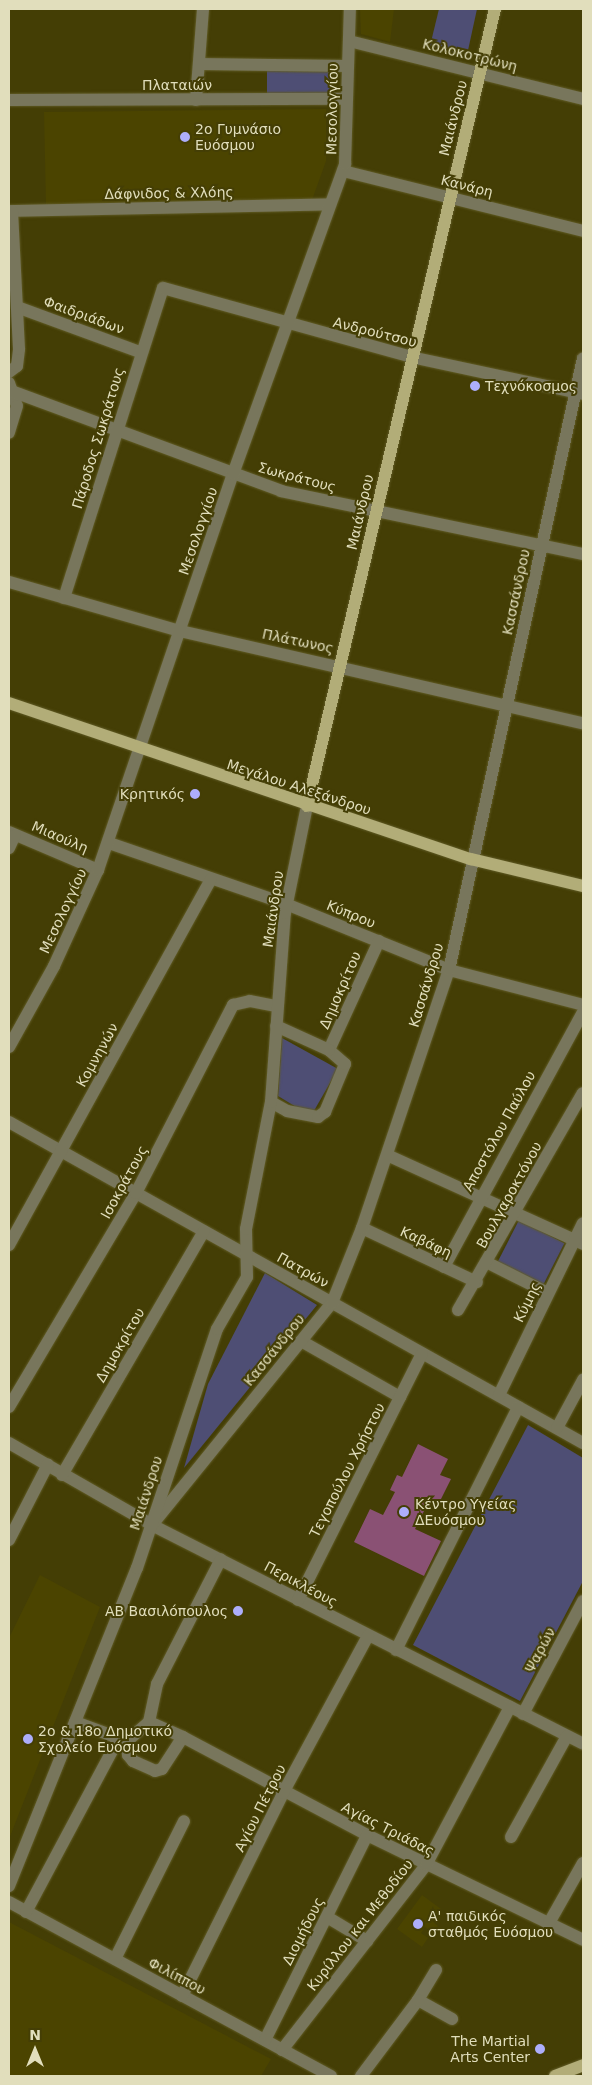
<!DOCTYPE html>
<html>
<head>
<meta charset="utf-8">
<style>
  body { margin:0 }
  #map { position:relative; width:592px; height:2085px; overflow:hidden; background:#443e05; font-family:"DejaVu Sans",sans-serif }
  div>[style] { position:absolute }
  .built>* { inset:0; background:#4b4400 }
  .green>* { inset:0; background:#4e4e74; transform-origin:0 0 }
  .building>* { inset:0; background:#8a5174 }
  .roads { filter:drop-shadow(0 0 1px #605b26) drop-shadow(0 0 1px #605b26) }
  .minor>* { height:12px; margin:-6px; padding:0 6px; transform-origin:6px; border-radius:6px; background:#78765c }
  .major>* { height:12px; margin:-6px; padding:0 6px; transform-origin:6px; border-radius:6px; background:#b2ad78 }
  .dots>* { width:14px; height:14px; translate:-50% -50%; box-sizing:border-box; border:2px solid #443e05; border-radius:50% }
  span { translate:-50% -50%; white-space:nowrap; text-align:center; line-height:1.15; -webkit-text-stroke:4px #443e05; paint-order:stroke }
  .street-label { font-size:14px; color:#e1debc }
  .poi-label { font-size:14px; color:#e1debc }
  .left { translate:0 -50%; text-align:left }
  .right { translate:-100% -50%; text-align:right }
  .frame { position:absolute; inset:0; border:10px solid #e1debc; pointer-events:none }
  .north { position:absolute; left:10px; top:2025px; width:50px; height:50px; -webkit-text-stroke:4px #443e05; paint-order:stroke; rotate:0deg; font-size:14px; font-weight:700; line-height:20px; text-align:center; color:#e1debc }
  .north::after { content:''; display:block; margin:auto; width:18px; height:22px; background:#e1debc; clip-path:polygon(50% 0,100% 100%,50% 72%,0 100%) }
</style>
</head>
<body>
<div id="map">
  <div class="built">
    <i style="clip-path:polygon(360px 9px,394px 9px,390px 42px,361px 34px)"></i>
    <i style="clip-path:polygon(326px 109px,326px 161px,312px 200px,46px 205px,44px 112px)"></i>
    <i style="clip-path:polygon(40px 1575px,100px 1607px,9px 1839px,9px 1638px)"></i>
    <i style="clip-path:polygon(422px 1895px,441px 1909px,432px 1921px,438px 1926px,433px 1933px,425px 1927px,421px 1933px,428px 1938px,422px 1947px,397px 1929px)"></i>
    <i style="clip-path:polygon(9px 1922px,271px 2059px,261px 2076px,9px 2076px)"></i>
  </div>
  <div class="green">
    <i style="clip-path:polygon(439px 9px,477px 9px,467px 55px,429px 50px)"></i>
    <i style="left:267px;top:71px;width:68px;height:24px"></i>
    <i style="clip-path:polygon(282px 1038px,338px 1069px,311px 1116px,278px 1096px)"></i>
    <i style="left:519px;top:1220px;width:51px;height:48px;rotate:27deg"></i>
    <i style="clip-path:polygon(265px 1273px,317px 1305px,184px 1468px,208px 1384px)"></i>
    <i style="clip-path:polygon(528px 1425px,583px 1458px,583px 1581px,520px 1701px,413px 1645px)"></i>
  </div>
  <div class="building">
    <i style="clip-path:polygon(418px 1444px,448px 1459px,440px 1475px,451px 1479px,437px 1507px,428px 1503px,415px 1529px,441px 1541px,424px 1576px,354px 1542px,370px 1509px,383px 1515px,395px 1492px,390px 1490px,397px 1475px,402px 1477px)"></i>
  </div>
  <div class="roads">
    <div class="minor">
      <i style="left:349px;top:41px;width:241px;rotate:13.9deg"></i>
      <i style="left:199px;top:64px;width:148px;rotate:0.8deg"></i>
      <i style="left:9px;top:100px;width:337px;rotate:-0.2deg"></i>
      <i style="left:196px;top:100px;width:91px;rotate:-85.6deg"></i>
      <i style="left:343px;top:171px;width:247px;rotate:14deg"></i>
      <i style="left:9px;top:211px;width:321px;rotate:-1.2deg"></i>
      <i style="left:17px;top:307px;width:131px;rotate:20.1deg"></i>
      <i style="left:9px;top:372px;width:10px;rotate:-37deg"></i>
      <i style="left:17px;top:366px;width:17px;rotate:-83deg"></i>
      <i style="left:19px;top:349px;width:138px;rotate:-92.9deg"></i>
      <i style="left:9px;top:383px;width:24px;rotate:71deg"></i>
      <i style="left:17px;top:406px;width:28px;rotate:107deg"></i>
      <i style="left:14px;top:392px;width:285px;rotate:20.3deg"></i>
      <i style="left:281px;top:491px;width:309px;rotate:11.8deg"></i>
      <i style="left:9px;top:582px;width:178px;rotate:16deg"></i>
      <i style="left:180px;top:631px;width:413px;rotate:12.9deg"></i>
      <i style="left:64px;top:598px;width:325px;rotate:-72.3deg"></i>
      <i style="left:163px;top:288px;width:257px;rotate:15.5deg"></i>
      <i style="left:411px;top:357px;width:176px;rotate:12.1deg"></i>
      <i style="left:9px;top:832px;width:97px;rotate:23.1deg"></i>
      <i style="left:109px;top:843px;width:187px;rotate:19deg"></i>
      <i style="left:286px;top:904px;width:176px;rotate:22deg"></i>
      <i style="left:449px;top:970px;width:138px;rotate:14.6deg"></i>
      <i style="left:9px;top:848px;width:14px;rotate:-65deg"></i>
      <i style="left:9px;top:1047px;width:93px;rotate:-60.9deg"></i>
      <i style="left:54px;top:966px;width:106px;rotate:-65.4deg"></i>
      <i style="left:98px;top:870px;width:418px;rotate:-71.2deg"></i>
      <i style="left:233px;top:474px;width:330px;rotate:-70.1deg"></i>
      <i style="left:345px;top:164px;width:155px;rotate:-88.2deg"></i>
      <i style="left:329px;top:1050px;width:120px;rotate:-65.4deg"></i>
      <i style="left:271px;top:1102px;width:18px;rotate:29deg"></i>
      <i style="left:287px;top:1111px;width:32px;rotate:11deg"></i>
      <i style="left:318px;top:1117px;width:9px;rotate:-36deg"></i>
      <i style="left:325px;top:1112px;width:52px;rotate:-67.4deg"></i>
      <i style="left:345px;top:1064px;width:21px;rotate:-139deg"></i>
      <i style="left:329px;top:1050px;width:58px;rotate:-155.6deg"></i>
      <i style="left:9px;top:1122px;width:658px;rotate:29.22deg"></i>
      <i style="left:387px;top:1155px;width:215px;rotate:24.4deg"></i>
      <i style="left:362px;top:1228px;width:127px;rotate:25.2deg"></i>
      <i style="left:9px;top:1245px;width:418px;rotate:-61.1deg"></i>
      <i style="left:488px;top:1263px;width:67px;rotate:26.6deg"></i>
      <i style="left:444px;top:1267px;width:290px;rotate:-61.4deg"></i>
      <i style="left:458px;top:1310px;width:250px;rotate:-60.1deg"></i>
      <i style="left:301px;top:1341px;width:114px;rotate:29.5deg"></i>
      <i style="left:499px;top:1395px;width:191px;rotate:-64deg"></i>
      <i style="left:9px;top:1407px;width:249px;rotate:-59.3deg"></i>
      <i style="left:136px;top:1193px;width:212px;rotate:-62.7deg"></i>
      <i style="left:233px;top:1005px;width:17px;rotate:-13deg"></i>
      <i style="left:250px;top:1001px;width:26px;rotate:11deg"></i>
      <i style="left:557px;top:1428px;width:55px;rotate:-61.6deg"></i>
      <i style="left:9px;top:1443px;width:165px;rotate:29.8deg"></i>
      <i style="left:152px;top:1525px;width:483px;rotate:26.9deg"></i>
      <i style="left:62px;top:1475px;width:282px;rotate:-59.8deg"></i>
      <i style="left:152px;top:1525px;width:286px;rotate:-51deg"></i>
      <i style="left:332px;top:1303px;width:81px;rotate:-68.2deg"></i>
      <i style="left:362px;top:1228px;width:272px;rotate:-71.4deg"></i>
      <i style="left:449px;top:970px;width:626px;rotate:-77.65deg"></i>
      <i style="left:9px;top:1540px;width:85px;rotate:-62.8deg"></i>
      <i style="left:298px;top:1600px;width:276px;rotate:-63.3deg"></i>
      <i style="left:396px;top:1650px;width:272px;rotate:-63.3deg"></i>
      <i style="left:523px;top:1714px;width:128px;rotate:-62deg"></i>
      <i style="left:75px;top:1722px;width:55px;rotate:20.1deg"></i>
      <i style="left:127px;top:1741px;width:14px;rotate:86deg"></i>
      <i style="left:128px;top:1755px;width:8px;rotate:50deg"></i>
      <i style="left:133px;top:1761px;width:24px;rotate:24deg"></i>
      <i style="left:155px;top:1771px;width:7px;rotate:-16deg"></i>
      <i style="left:162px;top:1769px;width:38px;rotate:-57deg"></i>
      <i style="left:183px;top:1737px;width:37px;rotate:-156deg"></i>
      <i style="left:149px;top:1722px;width:29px;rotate:139deg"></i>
      <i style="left:149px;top:1722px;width:39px;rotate:-78deg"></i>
      <i style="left:157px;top:1684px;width:140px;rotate:-62.9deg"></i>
      <i style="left:183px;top:1737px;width:208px;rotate:28deg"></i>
      <i style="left:367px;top:1835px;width:240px;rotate:25.9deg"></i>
      <i style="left:511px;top:1837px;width:115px;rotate:-61deg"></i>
      <i style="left:9px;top:1886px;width:343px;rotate:-68.1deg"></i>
      <i style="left:137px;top:1568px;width:252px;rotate:-71.5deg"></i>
      <i style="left:217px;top:1329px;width:60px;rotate:-60deg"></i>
      <i style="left:247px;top:1277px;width:48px;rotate:-91.2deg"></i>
      <i style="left:246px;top:1229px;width:129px;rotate:-78.9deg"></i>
      <i style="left:271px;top:1102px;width:190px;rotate:-85.8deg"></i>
      <i style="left:285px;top:913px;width:109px;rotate:-78.4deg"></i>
      <i style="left:9px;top:1902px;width:366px;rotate:28.4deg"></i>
      <i style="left:26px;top:1912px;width:197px;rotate:-61.9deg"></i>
      <i style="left:327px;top:1917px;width:47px;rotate:31deg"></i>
      <i style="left:549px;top:1923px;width:69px;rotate:-60.5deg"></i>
      <i style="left:115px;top:1959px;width:154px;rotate:-63.4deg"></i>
      <i style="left:182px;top:1996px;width:227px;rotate:-63.5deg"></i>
      <i style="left:283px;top:1793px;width:179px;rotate:-61.6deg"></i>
      <i style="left:418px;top:2000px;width:35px;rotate:-59deg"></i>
      <i style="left:265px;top:2040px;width:229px;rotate:-63.5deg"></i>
      <i style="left:282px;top:2050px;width:234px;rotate:-52.1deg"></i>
      <i style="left:426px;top:1865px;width:179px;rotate:-62deg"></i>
      <i style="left:361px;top:2076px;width:95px;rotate:-53.1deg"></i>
      <i style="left:418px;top:2000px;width:39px;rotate:29deg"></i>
    </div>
    <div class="major">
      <i style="left:9px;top:703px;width:488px;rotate:18.7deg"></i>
      <i style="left:471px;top:859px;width:115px;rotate:13.6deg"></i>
      <i style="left:307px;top:806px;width:819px;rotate:-76.73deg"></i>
      <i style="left:555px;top:2076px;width:30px;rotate:-21deg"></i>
    </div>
  </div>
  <div class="dots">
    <i style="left:185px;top:137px;background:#adaefb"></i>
    <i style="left:475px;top:386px;background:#adaefb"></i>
    <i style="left:195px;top:794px;background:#adaefb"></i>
    <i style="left:404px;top:1512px;background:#adaefb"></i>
    <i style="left:238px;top:1611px;background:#adaefb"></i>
    <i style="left:28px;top:1739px;background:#adaefb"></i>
    <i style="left:418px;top:1924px;background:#adaefb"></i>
    <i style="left:540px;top:2049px;background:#adaefb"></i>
  </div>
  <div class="street-label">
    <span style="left:470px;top:55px;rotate:14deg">Κολοκοτρώνη</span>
    <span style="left:177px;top:85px">Πλαταιών</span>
    <span style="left:332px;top:109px;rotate:-89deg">Μεσολογγίου</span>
    <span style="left:453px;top:118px;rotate:-76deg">Μαιάνδρου</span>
    <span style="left:467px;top:186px;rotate:14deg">Κανάρη</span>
    <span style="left:169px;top:193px;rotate:-1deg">Δάφνιδος &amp; Χλόης</span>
    <span style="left:84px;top:315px;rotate:20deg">Φαιδριάδων</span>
    <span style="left:375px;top:332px;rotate:14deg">Ανδρούτσου</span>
    <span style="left:98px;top:438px;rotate:-73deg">Πάροδος Σωκράτους</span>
    <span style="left:297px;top:477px;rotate:15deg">Σωκράτους</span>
    <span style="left:360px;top:512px;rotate:-77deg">Μαιάνδρου</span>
    <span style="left:198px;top:531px;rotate:-71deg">Μεσολογγίου</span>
    <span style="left:516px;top:592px;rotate:-78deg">Κασσάνδρου</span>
    <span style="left:298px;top:641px;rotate:12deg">Πλάτωνος</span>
    <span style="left:299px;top:787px;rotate:18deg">Μεγάλου Αλεξάνδρου</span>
    <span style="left:60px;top:837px;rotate:23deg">Μιαούλη</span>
    <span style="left:273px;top:909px;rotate:-82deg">Μαιάνδρου</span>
    <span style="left:63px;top:911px;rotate:-65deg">Μεσολογγίου</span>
    <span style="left:351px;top:914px;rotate:22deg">Κύπρου</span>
    <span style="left:426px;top:985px;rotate:-73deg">Κασσάνδρου</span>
    <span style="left:340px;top:990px;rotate:-66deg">Δημοκρίτου</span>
    <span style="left:97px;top:1055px;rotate:-61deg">Κομνηνών</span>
    <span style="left:499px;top:1131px;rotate:-61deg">Αποστόλου Παύλου</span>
    <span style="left:124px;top:1182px;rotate:-61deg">Ισοκράτους</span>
    <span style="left:509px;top:1195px;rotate:-61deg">Βουλγαροκτόνου</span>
    <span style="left:426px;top:1242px;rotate:25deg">Καβάφη</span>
    <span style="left:303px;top:1270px;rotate:29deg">Πατρών</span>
    <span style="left:527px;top:1302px;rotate:-64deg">Κύμης</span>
    <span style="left:120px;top:1345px;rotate:-60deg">Δημοκρίτου</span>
    <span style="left:274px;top:1350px;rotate:-51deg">Κασσάνδρου</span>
    <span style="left:347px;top:1470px;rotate:-63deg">Τεγοπούλου Χρήστου</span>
    <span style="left:146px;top:1493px;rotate:-72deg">Μαιάνδρου</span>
    <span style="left:301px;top:1584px;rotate:28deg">Περικλέους</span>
    <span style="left:540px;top:1650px;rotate:-62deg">Ψαρών</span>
    <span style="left:260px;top:1808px;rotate:-63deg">Αγίου Πέτρου</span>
    <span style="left:388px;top:1829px;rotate:27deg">Αγίας Τριάδας</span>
    <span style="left:360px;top:1925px;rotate:-52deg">Κυρίλλου και Μεθοδίου</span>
    <span style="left:303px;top:1931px;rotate:-63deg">Διομήδους</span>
    <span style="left:177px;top:1976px;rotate:28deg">Φιλίππου</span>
  </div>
  <div class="poi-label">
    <span class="left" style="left:195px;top:137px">2ο Γυμνάσιο<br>Ευόσμου</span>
    <span class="left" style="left:485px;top:386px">Τεχνόκοσμος</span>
    <span class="right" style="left:185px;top:794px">Κρητικός</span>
    <span class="left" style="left:415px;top:1512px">Κέντρο Υγείας<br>ΔΕυόσμου</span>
    <span class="right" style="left:228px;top:1611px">ΑΒ Βασιλόπουλος</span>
    <span class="left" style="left:38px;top:1739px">2ο &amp; 18ο Δημοτικό<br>Σχολείο Ευόσμου</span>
    <span class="left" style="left:428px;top:1924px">Α' παιδικός<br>σταθμός Ευόσμου</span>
    <span class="right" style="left:530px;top:2049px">The Martial<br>Arts Center</span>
  </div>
  <div class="frame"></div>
  <div class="north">N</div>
</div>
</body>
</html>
